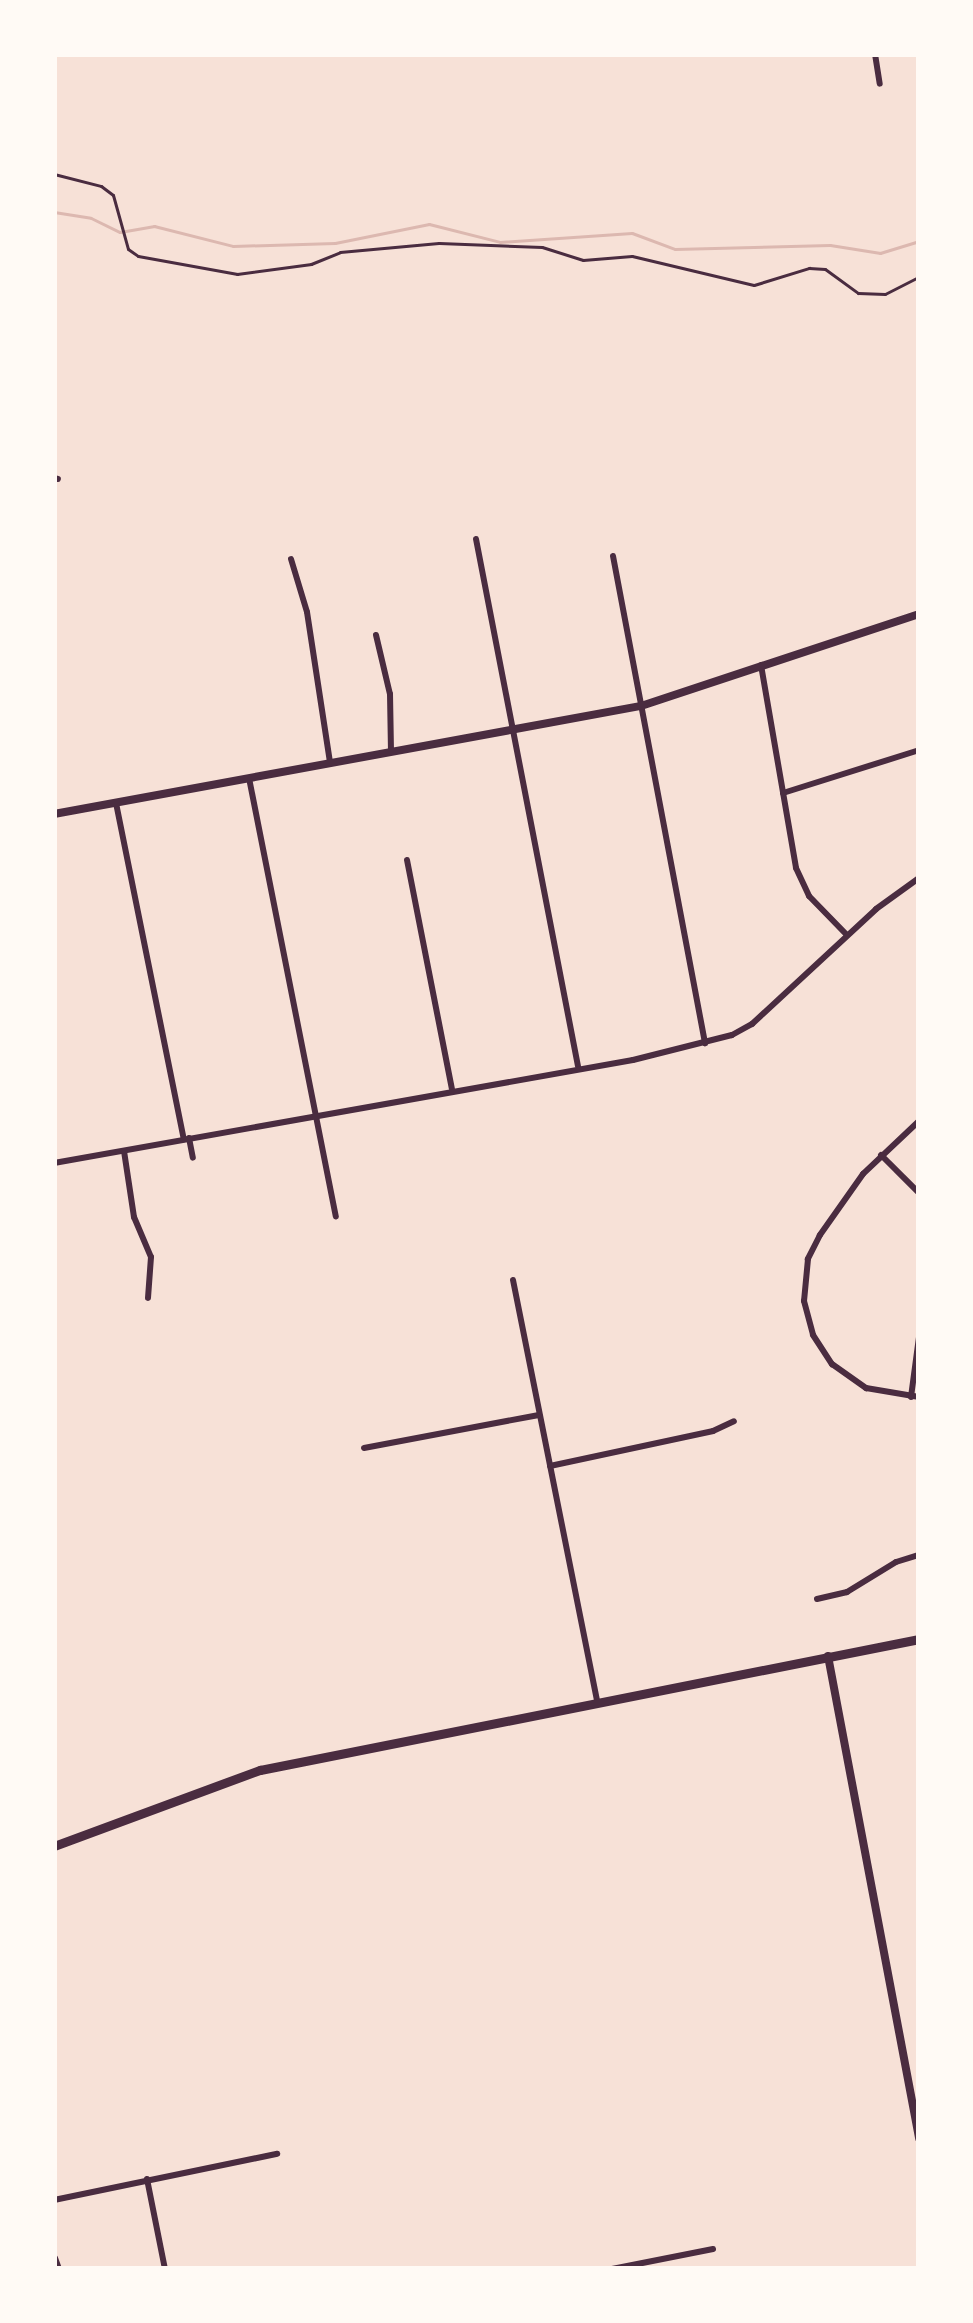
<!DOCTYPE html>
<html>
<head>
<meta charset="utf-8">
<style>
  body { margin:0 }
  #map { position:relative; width:973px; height:2323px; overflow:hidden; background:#f7e1d7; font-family:Rubik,sans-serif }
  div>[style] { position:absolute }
  .stream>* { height:3px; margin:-1.5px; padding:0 1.5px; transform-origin:1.5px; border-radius:1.5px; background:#dcb8b0 }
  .path>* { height:3px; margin:-1.5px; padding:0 1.5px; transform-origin:1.5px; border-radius:1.5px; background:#4a2c40 }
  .minor>* { height:6px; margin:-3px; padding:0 3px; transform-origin:3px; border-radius:3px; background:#4a2c40 }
  .tertiary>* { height:8px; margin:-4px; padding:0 4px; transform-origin:4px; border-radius:4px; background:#4a2c40 }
  .secondary>* { height:8px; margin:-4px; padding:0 4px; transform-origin:4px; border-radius:4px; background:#4a2c40 }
  .primary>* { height:9px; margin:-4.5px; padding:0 4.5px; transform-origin:4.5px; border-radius:4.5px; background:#4a2c40 }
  span { translate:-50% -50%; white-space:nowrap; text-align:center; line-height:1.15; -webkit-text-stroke:12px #fffaf5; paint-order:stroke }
  .frame { position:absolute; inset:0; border:57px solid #fffaf5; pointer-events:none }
</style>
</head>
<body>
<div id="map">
  <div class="stream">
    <i style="left:54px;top:212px;width:37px;rotate:9deg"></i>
    <i style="left:91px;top:218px;width:32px;rotate:26deg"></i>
    <i style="left:120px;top:232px;width:35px;rotate:-10deg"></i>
    <i style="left:154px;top:226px;width:81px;rotate:14.2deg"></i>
    <i style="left:233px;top:246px;width:102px;rotate:-1.7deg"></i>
    <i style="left:335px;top:243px;width:96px;rotate:-11.4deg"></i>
    <i style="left:429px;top:224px;width:73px;rotate:14.2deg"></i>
    <i style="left:500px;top:242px;width:132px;rotate:-3.9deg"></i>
    <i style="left:632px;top:233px;width:46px;rotate:20.4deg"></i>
    <i style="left:675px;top:249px;width:155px;rotate:-1.5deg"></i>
    <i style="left:830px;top:245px;width:51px;rotate:9.1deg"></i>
    <i style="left:880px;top:253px;width:41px;rotate:-17.1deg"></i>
  </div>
  <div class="path">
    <i style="left:54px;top:174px;width:49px;rotate:14.3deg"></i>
    <i style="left:101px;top:186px;width:15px;rotate:37deg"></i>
    <i style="left:113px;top:195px;width:56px;rotate:74.5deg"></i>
    <i style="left:128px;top:249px;width:12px;rotate:35deg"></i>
    <i style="left:138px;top:256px;width:101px;rotate:10.3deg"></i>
    <i style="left:237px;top:274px;width:75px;rotate:-7.7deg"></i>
    <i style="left:311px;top:264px;width:31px;rotate:-22deg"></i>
    <i style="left:340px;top:252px;width:99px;rotate:-5.2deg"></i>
    <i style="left:439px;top:243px;width:103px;rotate:2.2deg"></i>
    <i style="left:542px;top:247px;width:43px;rotate:17.6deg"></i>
    <i style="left:583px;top:260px;width:49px;rotate:-4.7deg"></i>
    <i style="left:632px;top:256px;width:125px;rotate:13.4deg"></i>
    <i style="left:754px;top:285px;width:58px;rotate:-17.2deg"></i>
    <i style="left:809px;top:268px;width:16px;rotate:4deg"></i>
    <i style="left:825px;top:269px;width:41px;rotate:36deg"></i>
    <i style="left:858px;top:293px;width:27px;rotate:2deg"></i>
    <i style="left:885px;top:294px;width:38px;rotate:-27deg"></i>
  </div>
  <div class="minor">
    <i style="left:875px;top:54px;width:30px;rotate:81deg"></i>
    <i style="left:54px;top:478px;width:4px;rotate:14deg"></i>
    <i style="left:476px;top:539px;width:537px;rotate:79.05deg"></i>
    <i style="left:613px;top:556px;width:496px;rotate:79.3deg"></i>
    <i style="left:291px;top:559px;width:55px;rotate:73.2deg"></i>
    <i style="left:307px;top:612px;width:153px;rotate:81.3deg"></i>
    <i style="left:376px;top:635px;width:61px;rotate:76.7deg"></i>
    <i style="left:390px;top:694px;width:58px;rotate:89deg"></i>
    <i style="left:761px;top:665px;width:206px;rotate:80.2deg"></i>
    <i style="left:796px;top:868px;width:31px;rotate:65deg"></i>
    <i style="left:809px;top:896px;width:53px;rotate:45.8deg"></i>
    <i style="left:249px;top:778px;width:447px;rotate:78.8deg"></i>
    <i style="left:783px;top:793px;width:143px;rotate:-17.5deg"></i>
    <i style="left:116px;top:803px;width:343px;rotate:78.6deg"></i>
    <i style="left:407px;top:860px;width:233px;rotate:78.9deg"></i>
    <i style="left:919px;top:1121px;width:77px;rotate:136.6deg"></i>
    <i style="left:863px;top:1174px;width:75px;rotate:125.2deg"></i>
    <i style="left:820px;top:1235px;width:27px;rotate:117deg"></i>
    <i style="left:808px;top:1259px;width:42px;rotate:95.4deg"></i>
    <i style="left:804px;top:1301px;width:35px;rotate:75deg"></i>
    <i style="left:813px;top:1335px;width:35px;rotate:57deg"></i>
    <i style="left:832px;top:1364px;width:42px;rotate:35.2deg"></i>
    <i style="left:866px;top:1388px;width:54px;rotate:9.6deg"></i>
    <i style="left:189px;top:1138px;width:20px;rotate:79deg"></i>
    <i style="left:124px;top:1151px;width:67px;rotate:81.4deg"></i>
    <i style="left:134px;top:1217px;width:43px;rotate:67deg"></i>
    <i style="left:151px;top:1257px;width:41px;rotate:94.2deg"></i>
    <i style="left:881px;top:1155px;width:54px;rotate:45deg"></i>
    <i style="left:54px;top:1163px;width:588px;rotate:-10.09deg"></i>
    <i style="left:633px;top:1060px;width:102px;rotate:-14.2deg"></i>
    <i style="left:732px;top:1035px;width:23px;rotate:-29deg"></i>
    <i style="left:752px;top:1024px;width:169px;rotate:-42.8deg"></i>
    <i style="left:876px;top:909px;width:53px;rotate:-35.8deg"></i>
    <i style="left:513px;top:1280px;width:430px;rotate:78.7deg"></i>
    <i style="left:911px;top:1397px;width:61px;rotate:-82.4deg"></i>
    <i style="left:364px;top:1448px;width:178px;rotate:-10.7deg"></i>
    <i style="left:550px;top:1466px;width:167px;rotate:-12.1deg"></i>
    <i style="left:713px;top:1431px;width:23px;rotate:-25deg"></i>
    <i style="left:817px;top:1599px;width:31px;rotate:-13deg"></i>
    <i style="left:847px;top:1592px;width:57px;rotate:-31.5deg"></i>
    <i style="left:896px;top:1562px;width:24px;rotate:-17deg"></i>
    <i style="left:147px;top:2179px;width:92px;rotate:78.7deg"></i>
    <i style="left:54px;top:2200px;width:228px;rotate:-11.7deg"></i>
    <i style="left:612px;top:2269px;width:103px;rotate:-11.2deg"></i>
  </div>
  <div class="tertiary">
    <i style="left:54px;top:814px;width:597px;rotate:-10.43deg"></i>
    <i style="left:641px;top:706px;width:293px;rotate:-18.3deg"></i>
    <i style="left:54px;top:2258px;width:12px;rotate:70deg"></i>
  </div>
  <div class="secondary">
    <i style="left:828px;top:1656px;width:491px;rotate:79.3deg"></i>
  </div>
  <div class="primary">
    <i style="left:54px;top:1846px;width:220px;rotate:-20.3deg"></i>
    <i style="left:260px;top:1770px;width:672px;rotate:-11.24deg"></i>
  </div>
  <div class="frame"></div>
</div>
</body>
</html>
